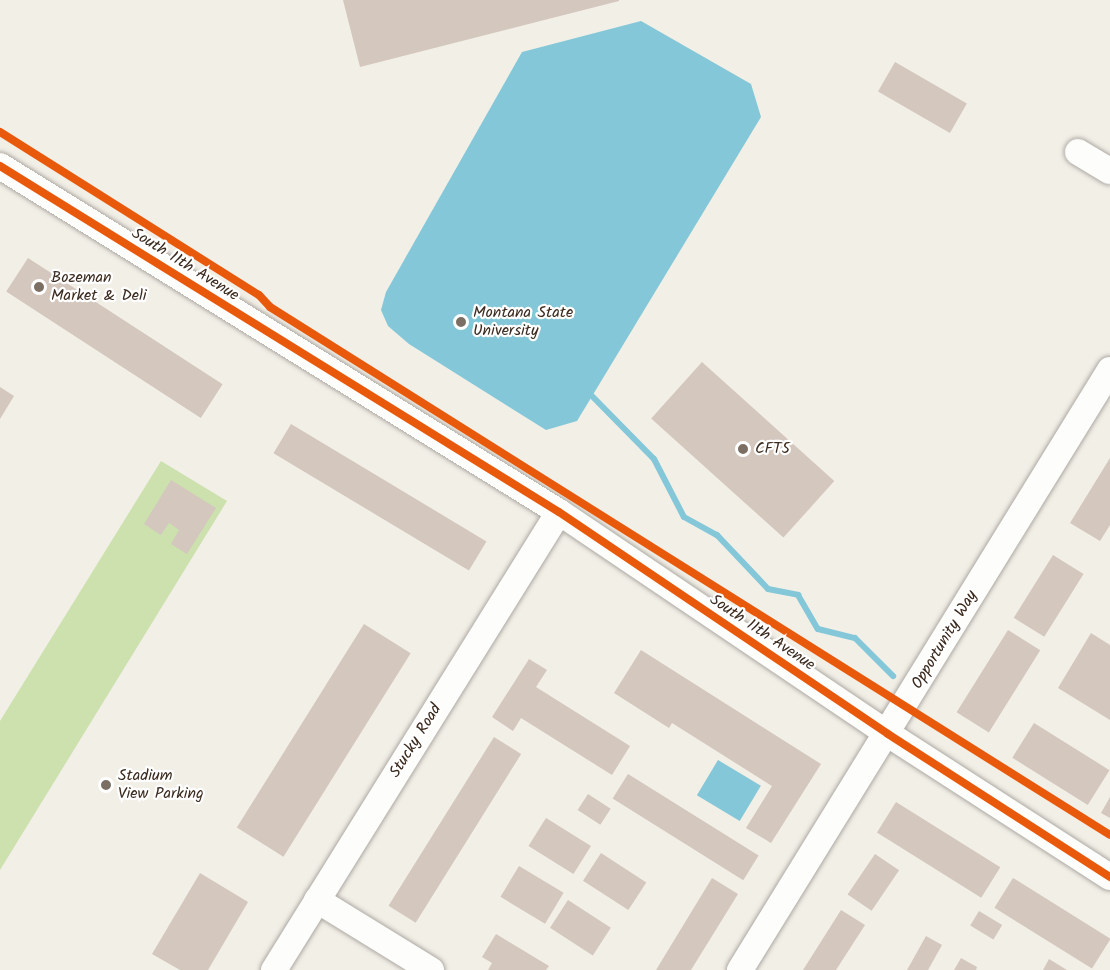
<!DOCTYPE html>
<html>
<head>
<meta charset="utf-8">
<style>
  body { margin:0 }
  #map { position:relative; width:1110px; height:970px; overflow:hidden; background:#f2efe7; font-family:Kalam,sans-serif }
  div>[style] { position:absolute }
  .green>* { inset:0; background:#cce1ae }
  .water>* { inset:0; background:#83c7d8; transform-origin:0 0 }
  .stream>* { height:6px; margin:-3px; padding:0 3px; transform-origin:3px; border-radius:3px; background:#83c7d8 }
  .building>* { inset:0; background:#d3c7be; transform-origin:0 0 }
  .roads { filter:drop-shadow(0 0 2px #ada9a3) drop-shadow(0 0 2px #ada9a3) }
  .minor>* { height:26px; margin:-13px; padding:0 13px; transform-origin:13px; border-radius:13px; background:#fdfdfb }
  .cycleway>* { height:8px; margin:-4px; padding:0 4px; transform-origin:4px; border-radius:4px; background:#e8590c }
  .dots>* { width:16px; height:16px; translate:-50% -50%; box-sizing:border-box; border:3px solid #fff; border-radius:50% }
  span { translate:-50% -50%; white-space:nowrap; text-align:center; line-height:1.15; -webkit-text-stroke:4.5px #fff; paint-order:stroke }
  .street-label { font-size:16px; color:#3b2a1e }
  .poi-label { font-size:16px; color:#3b2a1e }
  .left { translate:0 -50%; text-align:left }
</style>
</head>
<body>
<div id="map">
  <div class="green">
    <i style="clip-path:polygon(161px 461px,227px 501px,0 870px,0 721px)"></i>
  </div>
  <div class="water">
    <i style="clip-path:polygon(641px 21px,751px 84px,761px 117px,577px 421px,546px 430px,409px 344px,388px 326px,381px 310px,386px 292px,522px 52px)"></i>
    <i style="left:718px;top:760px;width:50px;height:41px;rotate:31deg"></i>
  </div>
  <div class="stream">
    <i style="left:592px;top:396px;width:88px;rotate:45.5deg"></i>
    <i style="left:654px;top:459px;width:65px;rotate:62.7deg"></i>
    <i style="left:684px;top:517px;width:38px;rotate:29deg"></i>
    <i style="left:717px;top:535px;width:74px;rotate:46.6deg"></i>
    <i style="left:768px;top:589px;width:31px;rotate:11deg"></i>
    <i style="left:798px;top:595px;width:39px;rotate:60deg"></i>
    <i style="left:818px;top:629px;width:38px;rotate:14deg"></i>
    <i style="left:855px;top:638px;width:54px;rotate:45deg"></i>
  </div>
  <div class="building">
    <i style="clip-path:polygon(343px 0,619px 0,619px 1px,360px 67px)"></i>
    <i style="left:895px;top:62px;width:83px;height:34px;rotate:30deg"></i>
    <i style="left:28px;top:258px;width:232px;height:40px;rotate:33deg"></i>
    <i style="left:702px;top:362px;width:178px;height:76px;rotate:42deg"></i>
    <i style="clip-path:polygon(0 387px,14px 396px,0 419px)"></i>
    <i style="left:291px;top:424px;width:228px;height:34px;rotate:31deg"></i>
    <i style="clip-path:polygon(1110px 458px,1110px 525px,1100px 541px,1070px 523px)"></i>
    <i style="clip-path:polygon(171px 480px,216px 508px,187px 554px,171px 544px,179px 530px,169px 523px,161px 535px,144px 524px)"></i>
    <i style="left:1053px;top:555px;width:36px;height:74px;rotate:32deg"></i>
    <i style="left:364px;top:624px;width:55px;height:240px;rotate:32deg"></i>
    <i style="left:1008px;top:630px;width:38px;height:97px;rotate:32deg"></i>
    <i style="clip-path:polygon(1091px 633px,1110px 645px,1110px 720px,1058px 688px)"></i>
    <i style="clip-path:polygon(641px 650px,821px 764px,771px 843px,746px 828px,772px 786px,672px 723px,669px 728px,614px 693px)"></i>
    <i style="clip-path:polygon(529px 659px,547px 670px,536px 687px,630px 746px,612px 775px,521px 718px,513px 731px,492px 717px)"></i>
    <i style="left:1034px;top:723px;width:89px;height:41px;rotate:32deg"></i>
    <i style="left:494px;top:737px;width:32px;height:199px;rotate:32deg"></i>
    <i style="left:628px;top:774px;width:154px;height:29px;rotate:32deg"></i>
    <i style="left:588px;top:794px;width:27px;height:19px;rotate:33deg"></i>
    <i style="clip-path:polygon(1110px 797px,1110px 818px,1101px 813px)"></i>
    <i style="left:896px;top:802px;width:123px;height:36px;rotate:32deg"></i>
    <i style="left:546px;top:818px;width:53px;height:33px;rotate:32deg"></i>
    <i style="left:601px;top:853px;width:54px;height:33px;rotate:33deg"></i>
    <i style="left:875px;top:854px;width:29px;height:49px;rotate:34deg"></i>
    <i style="left:519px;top:866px;width:52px;height:36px;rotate:31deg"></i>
    <i style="clip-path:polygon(200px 873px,248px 902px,208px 970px,180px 970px,152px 954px)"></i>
    <i style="clip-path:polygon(712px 878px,738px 894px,691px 970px,656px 970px)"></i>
    <i style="left:1013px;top:878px;width:115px;height:35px;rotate:32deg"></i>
    <i style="left:568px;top:900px;width:51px;height:33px;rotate:33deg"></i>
    <i style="clip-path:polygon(841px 910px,865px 925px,836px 970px,803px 970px)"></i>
    <i style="left:979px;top:911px;width:27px;height:17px;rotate:31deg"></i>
    <i style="clip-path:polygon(496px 934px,549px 966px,546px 970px,488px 970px,492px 963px,482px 957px)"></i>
    <i style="clip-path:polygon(926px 936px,942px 945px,928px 970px,907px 970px)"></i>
    <i style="clip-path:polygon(961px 958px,977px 967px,976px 970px,954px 970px)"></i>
    <i style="clip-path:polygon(1049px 959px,1067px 970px,1043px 970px)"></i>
  </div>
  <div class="roads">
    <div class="minor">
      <i style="left:1078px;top:152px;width:37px;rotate:31deg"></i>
      <i style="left:0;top:166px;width:657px;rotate:31.76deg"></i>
      <i style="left:559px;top:512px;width:397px;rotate:34deg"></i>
      <i style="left:888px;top:734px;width:264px;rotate:32.8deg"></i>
      <i style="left:317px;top:900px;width:134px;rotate:31.6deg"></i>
      <i style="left:274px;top:970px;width:539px;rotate:-58.11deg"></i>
      <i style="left:740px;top:970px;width:705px;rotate:-58.34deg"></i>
    </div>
  </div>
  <div class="cycleway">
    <i style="left:0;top:132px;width:306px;rotate:32.2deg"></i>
    <i style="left:259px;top:295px;width:16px;rotate:47deg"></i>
    <i style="left:270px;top:307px;width:992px;rotate:32.15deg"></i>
    <i style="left:0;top:166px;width:657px;rotate:31.76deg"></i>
    <i style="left:559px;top:512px;width:397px;rotate:34deg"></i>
    <i style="left:888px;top:734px;width:264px;rotate:32.8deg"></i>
  </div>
  <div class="dots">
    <i style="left:39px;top:287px;background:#7b6f64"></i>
    <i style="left:461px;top:322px;background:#7b6f64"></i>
    <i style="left:743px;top:449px;background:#7b6f64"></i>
    <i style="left:106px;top:785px;background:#7b6f64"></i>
  </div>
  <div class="street-label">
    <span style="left:185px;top:265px;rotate:32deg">South 11th Avenue</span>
    <span style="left:762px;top:633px;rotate:34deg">South 11th Avenue</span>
    <span style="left:945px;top:640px;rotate:-59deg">Opportunity Way</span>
    <span style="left:416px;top:741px;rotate:-58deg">Stucky Road</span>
  </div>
  <div class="poi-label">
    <span class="left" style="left:51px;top:287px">Bozeman<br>Market &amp; Deli</span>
    <span class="left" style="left:473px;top:322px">Montana State<br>University</span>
    <span class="left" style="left:755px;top:449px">CFT5</span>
    <span class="left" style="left:118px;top:785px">Stadium<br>View Parking</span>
  </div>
</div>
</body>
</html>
